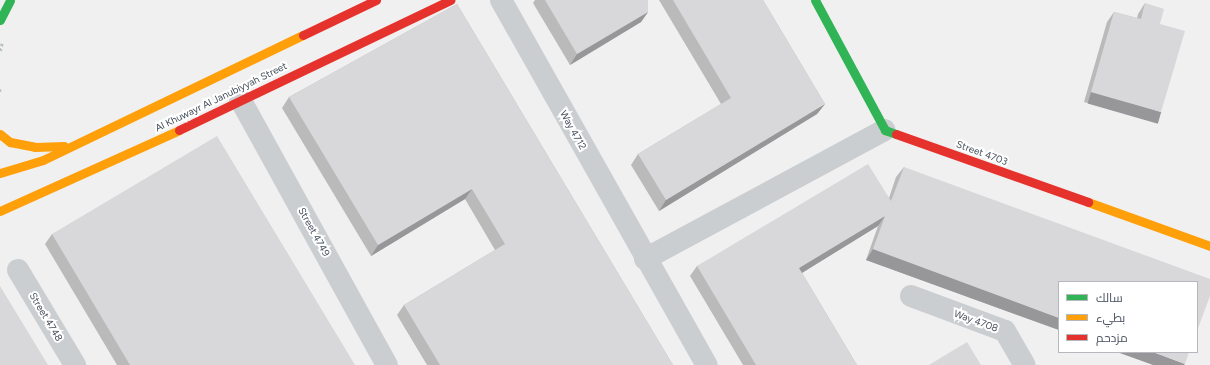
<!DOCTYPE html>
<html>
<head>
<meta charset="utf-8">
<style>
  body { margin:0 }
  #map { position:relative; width:1210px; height:365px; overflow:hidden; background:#f0f0f0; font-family:Figtree,Cairo,sans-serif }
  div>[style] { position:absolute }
  .path>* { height:2.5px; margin-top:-1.25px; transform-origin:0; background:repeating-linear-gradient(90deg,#b8c5c2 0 3px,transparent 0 5px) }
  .street>* { height:22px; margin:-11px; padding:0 11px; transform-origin:11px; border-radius:11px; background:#cbced1 }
  .fast>* { height:9px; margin:-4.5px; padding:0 4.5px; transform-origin:4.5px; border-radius:4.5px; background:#30b455 }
  .slow>* { height:9px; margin:-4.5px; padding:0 4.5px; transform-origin:4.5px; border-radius:4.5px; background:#ff9f0a }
  .jam>* { height:9px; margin:-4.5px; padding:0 4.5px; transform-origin:4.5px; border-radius:4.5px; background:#e5322d }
  .wall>* { inset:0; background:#bababb }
  .shaded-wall>* { inset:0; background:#979799; transform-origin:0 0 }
  .building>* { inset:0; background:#d8d8da }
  span { translate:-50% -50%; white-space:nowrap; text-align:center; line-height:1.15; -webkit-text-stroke:4px #fff; paint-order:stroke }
  .street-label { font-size:10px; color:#47515d }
  .legend { position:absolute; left:1058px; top:281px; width:140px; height:72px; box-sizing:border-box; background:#fff; border:1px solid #b5b9be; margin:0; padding:5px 7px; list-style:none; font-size:12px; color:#47515d }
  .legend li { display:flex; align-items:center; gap:8px; height:20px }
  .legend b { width:20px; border:1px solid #b5b9be }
</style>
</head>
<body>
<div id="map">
  <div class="path">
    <i style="left:0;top:51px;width:8px;rotate:-76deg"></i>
    <i style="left:0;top:89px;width:4px;rotate:90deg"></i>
  </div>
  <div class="street">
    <i style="left:501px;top:0;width:419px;rotate:60.6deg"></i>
    <i style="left:240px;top:99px;width:304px;rotate:61.1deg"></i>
    <i style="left:645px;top:259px;width:272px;rotate:-28.3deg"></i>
    <i style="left:18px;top:270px;width:111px;rotate:59deg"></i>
    <i style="left:911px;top:296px;width:100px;rotate:20.4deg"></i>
    <i style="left:1005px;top:331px;width:39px;rotate:60deg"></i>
  </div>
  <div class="fast">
    <i style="left:815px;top:0;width:148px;rotate:61.7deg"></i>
    <i style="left:885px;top:130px;width:12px;rotate:20deg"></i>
    <i style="left:0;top:20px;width:22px;rotate:-63deg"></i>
  </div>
  <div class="slow">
    <i style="left:0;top:134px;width:13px;rotate:39deg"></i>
    <i style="left:10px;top:142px;width:25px;rotate:11deg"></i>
    <i style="left:35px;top:147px;width:29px;rotate:-2deg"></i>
    <i style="left:0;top:173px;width:45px;rotate:-16.8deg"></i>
    <i style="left:43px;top:160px;width:288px;rotate:-25.7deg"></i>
    <i style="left:1088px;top:202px;width:130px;rotate:19.8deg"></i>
    <i style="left:0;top:211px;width:196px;rotate:-24.3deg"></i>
  </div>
  <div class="jam">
    <i style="left:303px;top:35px;width:81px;rotate:-25.6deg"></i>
    <i style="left:179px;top:130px;width:301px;rotate:-25.6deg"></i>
    <i style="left:896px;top:134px;width:204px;rotate:19.5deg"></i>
  </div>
  <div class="wall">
    <i style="clip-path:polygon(535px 0,648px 0,648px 12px,641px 22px,570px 65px,533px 3px)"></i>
    <i style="clip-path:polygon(659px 0,763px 0,825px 104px,817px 114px,659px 211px,631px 165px,638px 154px,721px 104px)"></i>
    <i style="clip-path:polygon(1145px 3px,1160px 24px,1154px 122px,1084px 102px,1107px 22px,1114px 12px,1137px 18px,1138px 14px)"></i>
    <i style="clip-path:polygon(457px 4px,673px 365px,427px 365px,397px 315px,404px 305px,495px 250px,465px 199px,371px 256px,282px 108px,289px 97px)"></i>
    <i style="clip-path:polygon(904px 167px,1059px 282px,1059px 330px,866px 260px,878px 226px,802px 273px,857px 365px,743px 365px,690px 276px,697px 266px,889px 198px,896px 177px)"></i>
    <i style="clip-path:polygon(52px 234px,355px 365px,117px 365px,45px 244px)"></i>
  </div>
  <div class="shaded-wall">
    <i style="clip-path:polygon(648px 12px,641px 22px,570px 65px,577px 54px)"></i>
    <i style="left:1091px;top:92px;width:73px;height:12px;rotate:16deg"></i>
    <i style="clip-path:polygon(825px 104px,817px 114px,659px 211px,666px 200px)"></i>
    <i style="clip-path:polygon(472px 189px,465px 199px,371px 256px,378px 245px)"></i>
    <i style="clip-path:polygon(885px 216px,878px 226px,792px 279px,799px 268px)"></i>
    <i style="clip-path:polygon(873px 249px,1059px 318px,1059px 330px,866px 260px)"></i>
    <i style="clip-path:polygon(1117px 352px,1153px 352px,1185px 364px,1184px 365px,1153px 365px)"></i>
  </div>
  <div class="building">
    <i style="clip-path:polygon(545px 0,648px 0,648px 12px,577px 54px)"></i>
    <i style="clip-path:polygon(673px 0,763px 0,825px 104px,666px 200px,638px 154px,731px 98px)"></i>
    <i style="clip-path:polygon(1145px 3px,1164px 9px,1160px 24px,1185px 31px,1161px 112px,1091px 92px,1114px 12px,1141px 19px)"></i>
    <i style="clip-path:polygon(457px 4px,673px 365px,440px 365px,404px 305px,505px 244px,472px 189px,378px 245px,289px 97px)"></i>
    <i style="clip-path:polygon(217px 136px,355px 365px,130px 365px,52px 234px)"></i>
    <i style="clip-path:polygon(868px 164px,891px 201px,904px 167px,1210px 279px,1210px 296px,1197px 331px,1197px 282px,1059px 282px,1059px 318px,873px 249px,885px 216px,799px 268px,857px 365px,756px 365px,697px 266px)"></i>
    <i style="clip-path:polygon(0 286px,48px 365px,0 365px)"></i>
    <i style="clip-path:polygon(967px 342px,981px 365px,929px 365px)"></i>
    <i style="clip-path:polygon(1153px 352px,1189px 352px,1185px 364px)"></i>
  </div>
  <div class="street-label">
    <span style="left:221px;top:97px;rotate:-26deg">Al Khuwayr Al Janubiyyah Street</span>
    <span style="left:573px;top:130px;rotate:61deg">Way 4712</span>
    <span style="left:982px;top:153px;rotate:20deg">Street 4703</span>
    <span style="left:314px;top:232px;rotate:61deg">Street 4749</span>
    <span style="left:46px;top:317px;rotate:59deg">Street 4748</span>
    <span style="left:976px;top:321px;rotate:20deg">Way 4708</span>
  </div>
  <ul class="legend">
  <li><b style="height:5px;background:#30b455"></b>سالك</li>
  <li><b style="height:5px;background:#ff9f0a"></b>بطيء</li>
  <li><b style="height:5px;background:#e5322d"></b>مزدحم</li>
  </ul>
</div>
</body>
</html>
